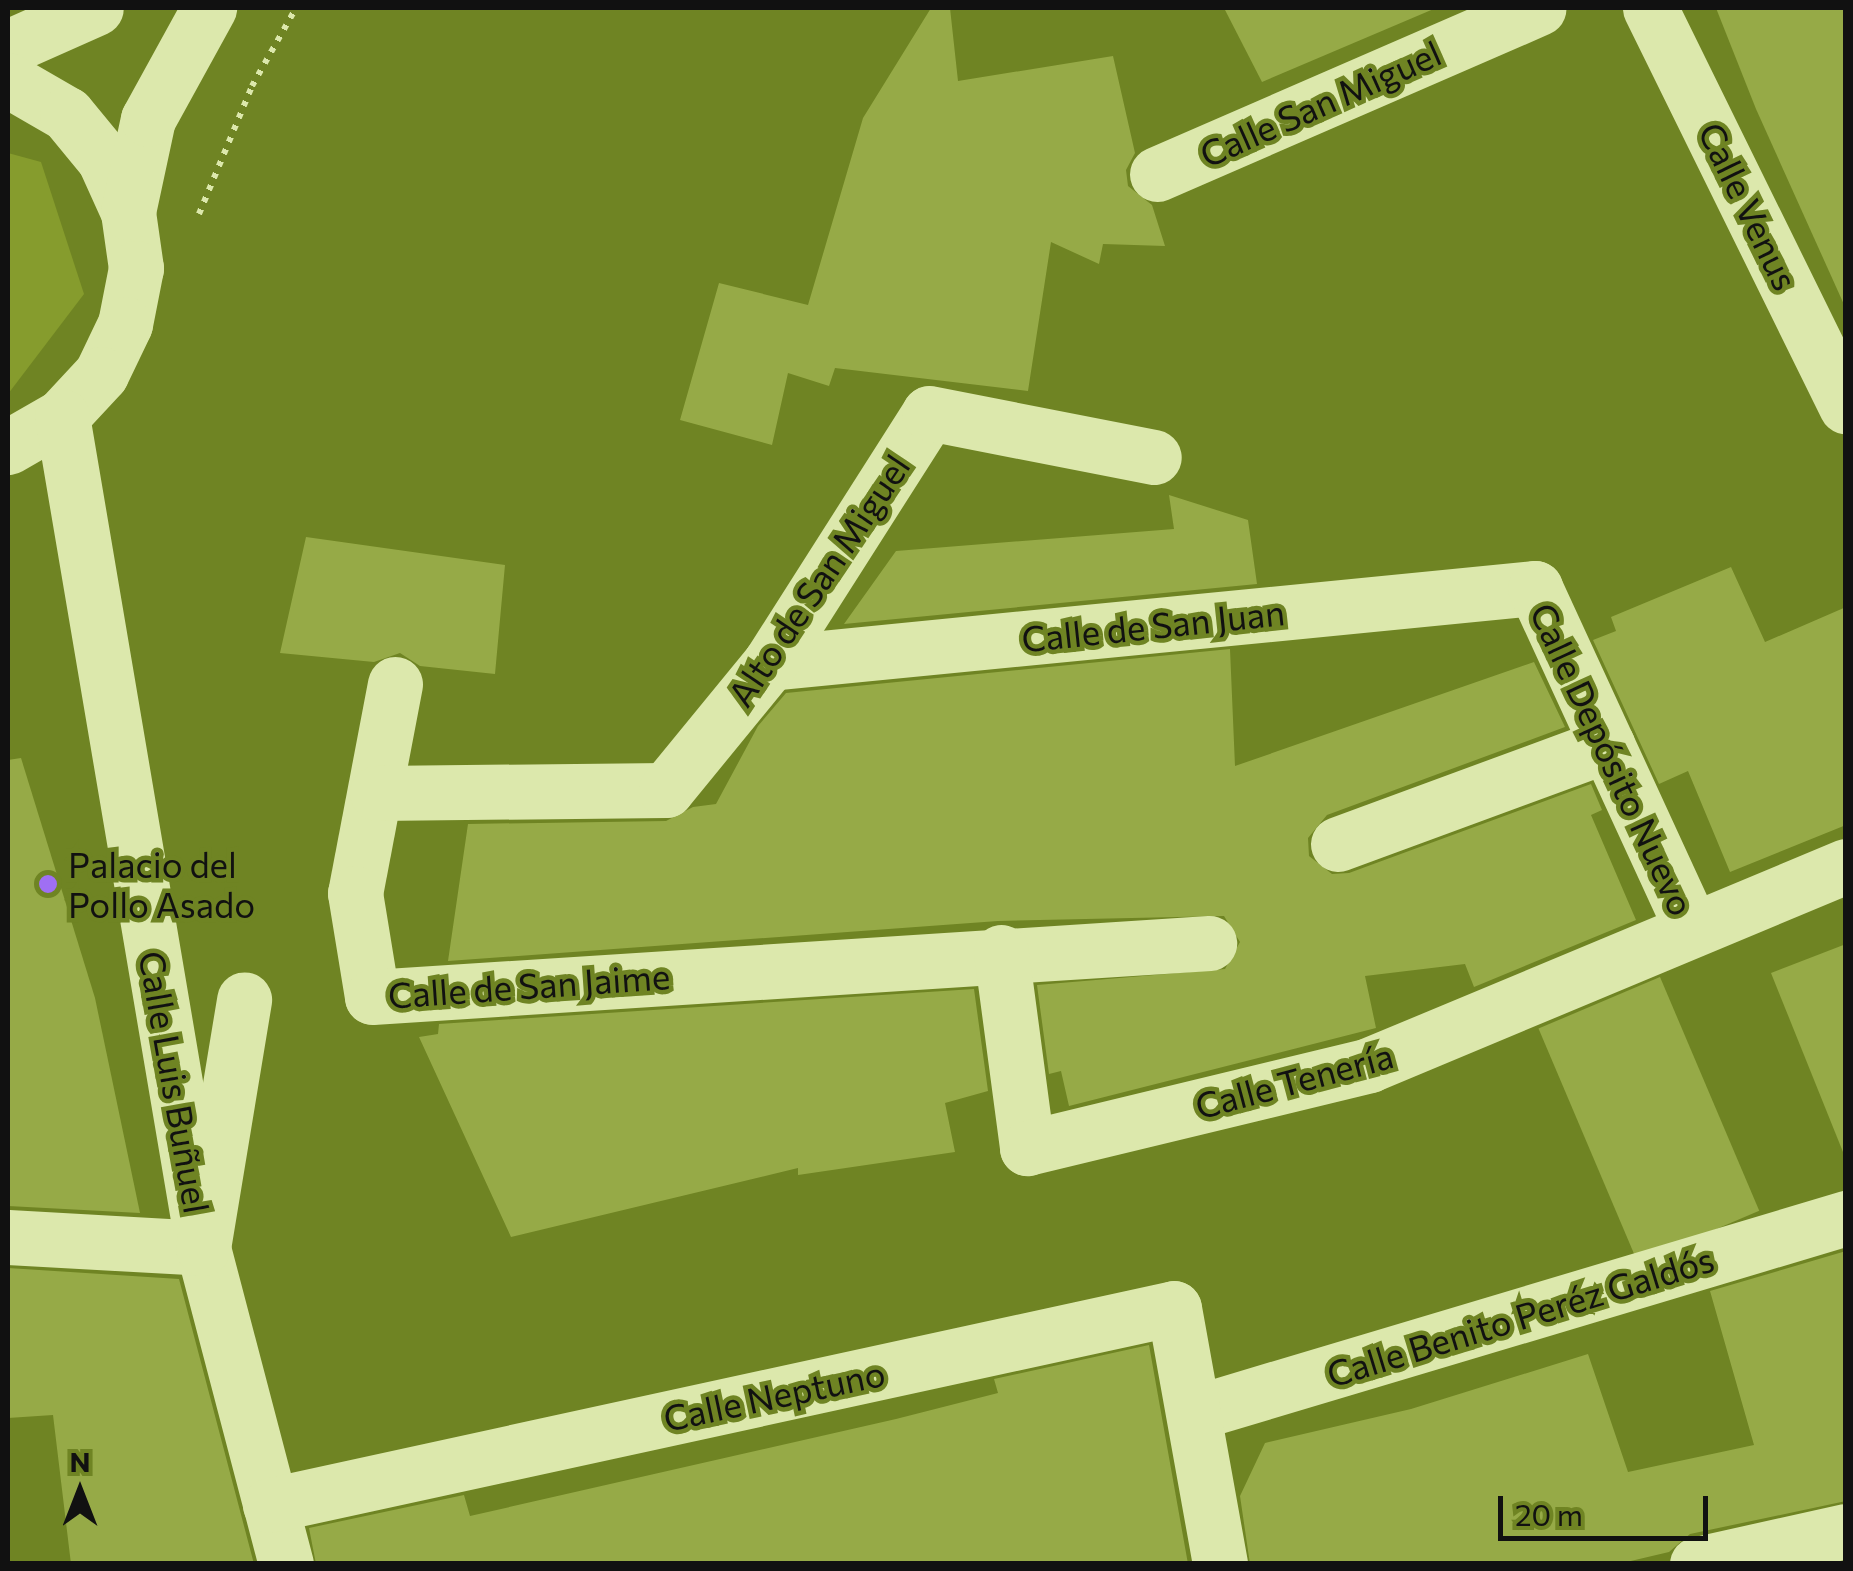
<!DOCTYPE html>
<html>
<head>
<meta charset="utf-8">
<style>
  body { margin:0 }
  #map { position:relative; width:1853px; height:1571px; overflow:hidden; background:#6f8423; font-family:Commissioner,sans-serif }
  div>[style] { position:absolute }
  .green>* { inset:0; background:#869c2d }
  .building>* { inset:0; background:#96aa47; transform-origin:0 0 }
  .path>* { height:6px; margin-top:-3px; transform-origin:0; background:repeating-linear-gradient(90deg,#dce8ac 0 5px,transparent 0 13px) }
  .minor>* { height:55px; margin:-27.5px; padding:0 27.5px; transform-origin:27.5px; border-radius:27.5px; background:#dce8ac }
  .dots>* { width:28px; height:28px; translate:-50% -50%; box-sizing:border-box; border:5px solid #6f8423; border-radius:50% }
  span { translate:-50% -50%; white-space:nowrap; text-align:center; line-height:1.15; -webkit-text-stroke:9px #6f8423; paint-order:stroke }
  .street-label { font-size:35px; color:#111 }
  .poi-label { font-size:35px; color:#111 }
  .left { translate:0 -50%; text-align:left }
  .frame { position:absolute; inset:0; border:10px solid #111; pointer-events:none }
  .north { position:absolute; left:30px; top:1441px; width:100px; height:100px; -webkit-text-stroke:8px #6f8423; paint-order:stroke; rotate:0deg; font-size:28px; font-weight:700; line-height:40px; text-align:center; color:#111 }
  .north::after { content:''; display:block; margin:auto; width:35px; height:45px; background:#111; clip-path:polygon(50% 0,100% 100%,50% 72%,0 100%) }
  .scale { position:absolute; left:1498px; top:1496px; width:210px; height:45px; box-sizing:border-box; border:5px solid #111; border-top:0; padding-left:12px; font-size:30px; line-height:35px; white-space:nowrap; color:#111; -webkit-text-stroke:8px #6f8423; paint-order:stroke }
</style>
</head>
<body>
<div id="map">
  <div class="green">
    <i style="clip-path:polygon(8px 153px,41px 162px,84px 294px,8px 394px)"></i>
  </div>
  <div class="building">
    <i style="clip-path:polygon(931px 8px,950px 8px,958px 81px,1113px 56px,1135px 153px,1126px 170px,1128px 186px,1152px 205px,1165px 246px,1103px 244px,1099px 264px,1051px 242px,1028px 391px,835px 368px,829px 386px,788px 373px,772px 445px,680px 420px,719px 283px,808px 305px,863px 118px)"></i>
    <i style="clip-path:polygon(1224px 8px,1436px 8px,1262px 82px)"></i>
    <i style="clip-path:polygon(1716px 8px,1846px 8px,1846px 309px,1756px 109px)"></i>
    <i style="clip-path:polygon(1169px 495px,1248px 520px,1257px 584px,844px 624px,896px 551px,1174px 529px)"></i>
    <i style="clip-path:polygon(306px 537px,505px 565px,495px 674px,420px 666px,400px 653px,374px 662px,280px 653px)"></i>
    <i style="clip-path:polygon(1731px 567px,1765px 642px,1846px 607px,1846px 825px,1730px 872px,1688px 771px,1659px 784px,1593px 640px,1616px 631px,1611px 617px)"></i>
    <i style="clip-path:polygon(1230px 649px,1235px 766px,1534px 662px,1565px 727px,1327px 815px,1308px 838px,1309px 856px,1332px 874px,1349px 873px,1591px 784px,1602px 810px,1591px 815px,1636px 920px,1474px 987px,1465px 964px,1365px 976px,1376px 1028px,1069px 1106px,1061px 1071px,1049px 1074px,1037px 985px,1225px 969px,1240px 942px,1224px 916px,998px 921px,448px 961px,468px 824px,666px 821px,693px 807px,716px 804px,758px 726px,786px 693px)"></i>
    <i style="clip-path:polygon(21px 758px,95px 998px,140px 1213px,8px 1206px,8px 760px)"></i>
    <i style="clip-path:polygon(1846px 944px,1846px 1151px,1843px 1152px,1771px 973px)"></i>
    <i style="left:1660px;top:977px;width:254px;height:132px;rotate:67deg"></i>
    <i style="clip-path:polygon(974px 989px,988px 1091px,945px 1103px,955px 1152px,798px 1175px,798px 1168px,511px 1237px,419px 1037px,438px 1034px,439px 1024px)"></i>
    <i style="clip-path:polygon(1846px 1251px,1846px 1501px,1690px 1534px,1669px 1552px,1618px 1564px,1250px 1564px,1240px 1496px,1265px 1443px,1411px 1409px,1588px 1354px,1628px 1472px,1754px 1445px,1710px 1291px)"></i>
    <i style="clip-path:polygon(8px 1268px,179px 1279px,254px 1564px,71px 1564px,53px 1415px,8px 1418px)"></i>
    <i style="clip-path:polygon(1149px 1345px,1188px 1564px,316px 1564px,309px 1528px,464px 1495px,470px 1516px,896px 1419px,998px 1393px,994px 1379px)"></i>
  </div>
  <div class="path">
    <i style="left:199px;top:214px;width:139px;rotate:-67.5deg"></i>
    <i style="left:252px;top:86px;width:90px;rotate:-60.6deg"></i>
  </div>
  <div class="minor">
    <i style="left:1650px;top:8px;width:444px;rotate:63.8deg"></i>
    <i style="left:8px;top:47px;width:96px;rotate:-23.9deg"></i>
    <i style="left:8px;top:80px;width:68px;rotate:30deg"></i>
    <i style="left:67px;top:114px;width:58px;rotate:50.6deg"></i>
    <i style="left:104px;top:159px;width:58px;rotate:65.6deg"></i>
    <i style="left:128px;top:212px;width:57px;rotate:81.9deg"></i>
    <i style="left:136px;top:268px;width:57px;rotate:101.1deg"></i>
    <i style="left:125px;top:324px;width:55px;rotate:115.6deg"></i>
    <i style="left:101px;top:374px;width:57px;rotate:132.9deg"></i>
    <i style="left:62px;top:416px;width:62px;rotate:150.1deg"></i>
    <i style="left:1157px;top:174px;width:416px;rotate:-23.5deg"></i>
    <i style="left:128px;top:212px;width:95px;rotate:-77.9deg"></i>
    <i style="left:148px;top:119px;width:127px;rotate:-61.2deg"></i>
    <i style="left:62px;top:416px;width:844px;rotate:80.38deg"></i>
    <i style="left:203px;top:1248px;width:327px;rotate:75.3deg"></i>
    <i style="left:770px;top:663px;width:769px;rotate:-5.6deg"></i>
    <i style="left:1535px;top:588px;width:376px;rotate:65.3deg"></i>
    <i style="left:395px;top:684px;width:213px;rotate:100.8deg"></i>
    <i style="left:355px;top:893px;width:105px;rotate:80.7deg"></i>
    <i style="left:372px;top:997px;width:839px;rotate:-3.69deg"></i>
    <i style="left:377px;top:793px;width:289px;rotate:-0.6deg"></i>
    <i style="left:666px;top:790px;width:164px;rotate:-50.7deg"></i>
    <i style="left:770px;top:663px;width:296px;rotate:-57.5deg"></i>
    <i style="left:929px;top:413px;width:229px;rotate:11.1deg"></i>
    <i style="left:1338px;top:844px;width:287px;rotate:-20.2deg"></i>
    <i style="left:1001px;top:952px;width:198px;rotate:82.4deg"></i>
    <i style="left:1027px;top:1148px;width:352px;rotate:-13.6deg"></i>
    <i style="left:1369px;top:1065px;width:517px;rotate:-22.65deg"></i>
    <i style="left:8px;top:1237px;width:195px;rotate:3.2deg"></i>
    <i style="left:203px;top:1248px;width:252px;rotate:-80.6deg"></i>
    <i style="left:1194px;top:1413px;width:681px;rotate:-16.65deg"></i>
    <i style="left:270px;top:1505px;width:925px;rotate:-12.29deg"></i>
    <i style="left:1174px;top:1308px;width:260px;rotate:79.8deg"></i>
    <i style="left:1697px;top:1564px;width:153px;rotate:-12.5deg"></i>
  </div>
  <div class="dots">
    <i style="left:48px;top:884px;background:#9f6ff3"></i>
  </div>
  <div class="street-label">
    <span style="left:1320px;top:103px;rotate:-24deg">Calle San Miguel</span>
    <span style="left:1749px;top:206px;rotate:64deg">Calle Venus</span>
    <span style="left:818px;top:580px;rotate:-56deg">Alto de San Miguel</span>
    <span style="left:1153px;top:625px;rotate:-6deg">Calle de San Juan</span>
    <span style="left:1613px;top:759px;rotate:65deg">Calle Depósito Nuevo</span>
    <span style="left:529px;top:985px;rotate:-4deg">Calle de San Jaime</span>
    <span style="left:1294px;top:1080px;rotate:-15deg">Calle Tenería</span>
    <span style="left:175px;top:1082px;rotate:80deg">Calle Luis Buñuel</span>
    <span style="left:1520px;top:1316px;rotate:-17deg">Calle Benito Peréz Galdós</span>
    <span style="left:774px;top:1395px;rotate:-12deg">Calle Neptuno</span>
  </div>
  <div class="poi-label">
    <span class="left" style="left:68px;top:884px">Palacio del<br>Pollo Asado</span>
  </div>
  <div class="frame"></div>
  <div class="north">N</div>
  <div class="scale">20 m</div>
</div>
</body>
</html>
